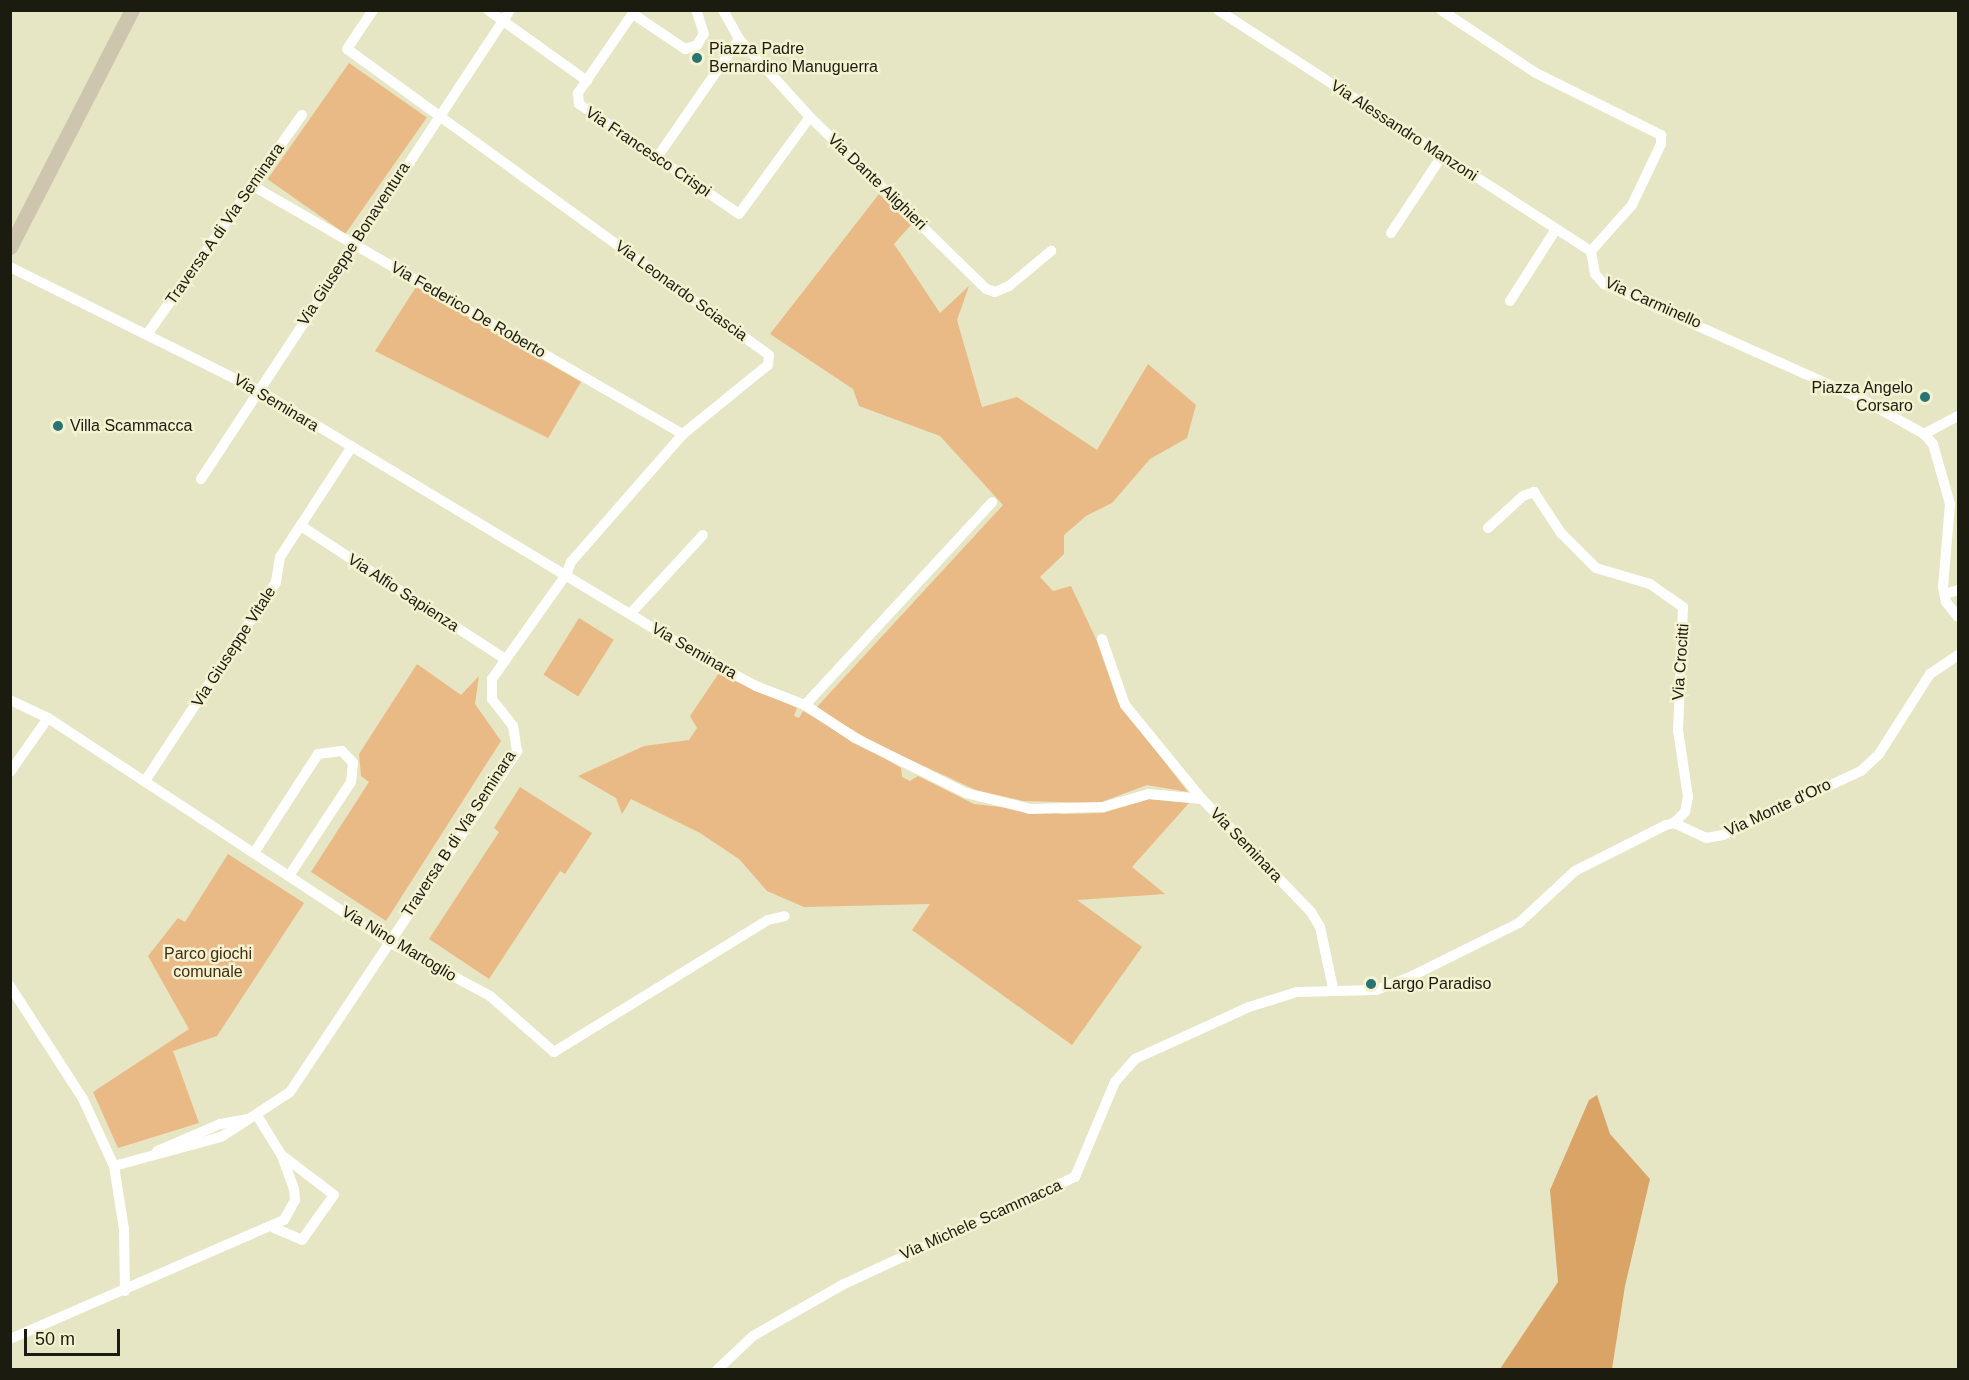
<!DOCTYPE html>
<html>
<head>
<meta charset="utf-8">
<style>
  body { margin:0 }
  #map { position:relative; width:1969px; height:1380px; overflow:hidden; background:#e6e5c4; font-family:Helvetica,sans-serif }
  div>[style] { position:absolute }
  .green>* { inset:0; background:#e9ba86; transform-origin:0 0 }
  .forest>* { inset:0; background:#daa466 }
  .street>* { height:10px; margin:-5px; padding:0 5px; transform-origin:5px; border-radius:5px; background:#fff }
  .secondary>* { height:15px; margin:-7.5px; padding:0 7.5px; transform-origin:7.5px; border-radius:7.5px; background:#cec5ae }
  .dots>* { width:16px; height:16px; translate:-50% -50%; box-sizing:border-box; border:3px solid #f4f2d1; border-radius:50% }
  span { translate:-50% -50%; white-space:nowrap; text-align:center; line-height:1.15; -webkit-text-stroke:5px #f4f2d1; paint-order:stroke }
  .poi-label { font-size:16px; color:#1c1b0f }
  .left { translate:0 -50%; text-align:left }
  .right { translate:-100% -50%; text-align:right }
  .street-label { font-size:16px; color:#1c1b0f }
  .park-label { font-size:16px; color:#432c11 }
  .frame { position:absolute; inset:0; border:12px solid #1c1b0f; pointer-events:none }
  .scale { position:absolute; left:24px; top:1329px; width:96px; height:27px; box-sizing:border-box; border:3px solid #1c1b0f; border-top:0; padding-left:8px; font-size:18px; line-height:21px; white-space:nowrap; color:#1c1b0f; -webkit-text-stroke:4px #f4f2d1; paint-order:stroke }
</style>
</head>
<body>
<div id="map">
  <div class="green">
    <i style="left:349px;top:63px;width:95px;height:142px;rotate:35deg"></i>
    <i style="clip-path:polygon(879px 194px,911px 225px,894px 244px,940px 313px,969px 286px,957px 320px,982px 407px,1017px 397px,1097px 450px,1148px 364px,1196px 405px,1187px 438px,1150px 459px,1112px 503px,1086px 516px,1064px 535px,1064px 554px,1040px 577px,1053px 591px,1071px 586px,1096px 639px,1118px 702px,1188px 792px,1147px 785px,1099px 803px,1023px 801px,976px 790px,878px 745px,816px 708px,1003px 505px,940px 436px,859px 406px,853px 389px,770px 334px)"></i>
    <i style="clip-path:polygon(416px 287px,581px 382px,548px 438px,375px 351px)"></i>
    <i style="left:579px;top:618px;width:41px;height:67px;rotate:32deg"></i>
    <i style="clip-path:polygon(417px 664px,461px 695px,479px 676px,475px 704px,501px 741px,386px 921px,311px 872px,369px 782px,361px 776px,359px 754px)"></i>
    <i style="clip-path:polygon(719px 673px,797px 708px,794px 716px,799px 718px,803px 711px,901px 768px,902px 777px,910px 781px,918px 776px,974px 804px,1064px 814px,1103px 813px,1149px 799px,1189px 803px,1132px 867px,1165px 894px,1077px 900px,1142px 947px,1072px 1045px,912px 930px,930px 904px,804px 907px,767px 891px,739px 859px,700px 833px,631px 799px,622px 814px,616px 798px,578px 776px,644px 746px,689px 740px,697px 728px,690px 716px)"></i>
    <i style="clip-path:polygon(520px 787px,592px 833px,565px 874px,560px 871px,489px 979px,429px 939px,499px 832px,494px 828px)"></i>
    <i style="clip-path:polygon(228px 854px,304px 903px,217px 1036px,173px 1051px,199px 1123px,118px 1148px,93px 1092px,189px 1029px,148px 956px,178px 918px,185px 922px)"></i>
  </div>
  <div class="forest">
    <i style="clip-path:polygon(1597px 1095px,1610px 1134px,1650px 1179px,1625px 1286px,1612px 1369px,1500px 1369px,1558px 1282px,1550px 1190px,1589px 1100px)"></i>
  </div>
  <div class="street">
    <i style="left:488px;top:10px;width:122px;rotate:35.6deg"></i>
    <i style="left:635px;top:10px;width:101px;rotate:124.5deg"></i>
    <i style="left:578px;top:93px;width:11px;rotate:85deg"></i>
    <i style="left:579px;top:104px;width:194px;rotate:34.5deg"></i>
    <i style="left:739px;top:214px;width:120px;rotate:-53.8deg"></i>
    <i style="left:723px;top:10px;width:33px;rotate:61deg"></i>
    <i style="left:739px;top:39px;width:105px;rotate:47.7deg"></i>
    <i style="left:810px;top:117px;width:246px;rotate:44.3deg"></i>
    <i style="left:986px;top:289px;width:9px;rotate:18deg"></i>
    <i style="left:995px;top:292px;width:15px;rotate:-23deg"></i>
    <i style="left:1009px;top:286px;width:55px;rotate:-39.8deg"></i>
    <i style="left:1218px;top:10px;width:444px;rotate:32.9deg"></i>
    <i style="left:1441px;top:10px;width:114px;rotate:33.6deg"></i>
    <i style="left:1536px;top:73px;width:140px;rotate:26.4deg"></i>
    <i style="left:1661px;top:135px;width:9px;rotate:90deg"></i>
    <i style="left:1661px;top:144px;width:68px;rotate:115.4deg"></i>
    <i style="left:1632px;top:205px;width:62px;rotate:131.7deg"></i>
    <i style="left:1591px;top:251px;width:23px;rotate:80deg"></i>
    <i style="left:1595px;top:274px;width:13px;rotate:48deg"></i>
    <i style="left:1604px;top:284px;width:286px;rotate:24.1deg"></i>
    <i style="left:1865px;top:401px;width:68px;rotate:29.2deg"></i>
    <i style="left:1924px;top:434px;width:13px;rotate:48deg"></i>
    <i style="left:1933px;top:444px;width:62px;rotate:74.2deg"></i>
    <i style="left:1950px;top:504px;width:83px;rotate:94.8deg"></i>
    <i style="left:1943px;top:587px;width:15px;rotate:79deg"></i>
    <i style="left:1946px;top:602px;width:19px;rotate:51deg"></i>
    <i style="left:633px;top:14px;width:63px;rotate:33.9deg"></i>
    <i style="left:685px;top:49px;width:13px;rotate:-18deg"></i>
    <i style="left:697px;top:45px;width:13px;rotate:-58deg"></i>
    <i style="left:704px;top:34px;width:25px;rotate:-108deg"></i>
    <i style="left:656px;top:159px;width:146px;rotate:-55.3deg"></i>
    <i style="left:253px;top:186px;width:496px;rotate:30deg"></i>
    <i style="left:1391px;top:233px;width:92px;rotate:-56.5deg"></i>
    <i style="left:10px;top:267px;width:277px;rotate:26.4deg"></i>
    <i style="left:258px;top:390px;width:517px;rotate:31.08deg"></i>
    <i style="left:701px;top:657px;width:62px;rotate:27.8deg"></i>
    <i style="left:756px;top:686px;width:53px;rotate:21.2deg"></i>
    <i style="left:805px;top:705px;width:60px;rotate:33.4deg"></i>
    <i style="left:855px;top:738px;width:124px;rotate:26.4deg"></i>
    <i style="left:966px;top:793px;width:66px;rotate:14deg"></i>
    <i style="left:1030px;top:809px;width:73px;rotate:-1.6deg"></i>
    <i style="left:1103px;top:807px;width:48px;rotate:-15.8deg"></i>
    <i style="left:1149px;top:794px;width:53px;rotate:5.4deg"></i>
    <i style="left:1202px;top:799px;width:157px;rotate:46deg"></i>
    <i style="left:1311px;top:912px;width:17px;rotate:59deg"></i>
    <i style="left:1320px;top:927px;width:62px;rotate:78deg"></i>
    <i style="left:1510px;top:301px;width:85px;rotate:-57.4deg"></i>
    <i style="left:148px;top:333px;width:267px;rotate:-54.8deg"></i>
    <i style="left:1924px;top:434px;width:38px;rotate:-28deg"></i>
    <i style="left:201px;top:479px;width:562px;rotate:-56.62deg"></i>
    <i style="left:301px;top:526px;width:244px;rotate:33.1deg"></i>
    <i style="left:1488px;top:528px;width:47px;rotate:-42.4deg"></i>
    <i style="left:1523px;top:496px;width:12px;rotate:-20deg"></i>
    <i style="left:1534px;top:492px;width:49px;rotate:56.6deg"></i>
    <i style="left:1561px;top:533px;width:49px;rotate:45deg"></i>
    <i style="left:1596px;top:568px;width:56px;rotate:16.5deg"></i>
    <i style="left:1650px;top:584px;width:40px;rotate:34.9deg"></i>
    <i style="left:1683px;top:607px;width:123px;rotate:92.3deg"></i>
    <i style="left:1678px;top:730px;width:68px;rotate:81.5deg"></i>
    <i style="left:1688px;top:797px;width:15px;rotate:101deg"></i>
    <i style="left:1685px;top:812px;width:16px;rotate:135deg"></i>
    <i style="left:1945px;top:594px;width:14px;rotate:-17deg"></i>
    <i style="left:631px;top:613px;width:106px;rotate:-47.3deg"></i>
    <i style="left:1102px;top:639px;width:70px;rotate:70.8deg"></i>
    <i style="left:1125px;top:705px;width:122px;rotate:50.7deg"></i>
    <i style="left:10px;top:700px;width:42px;rotate:25.3deg"></i>
    <i style="left:48px;top:718px;width:408px;rotate:33.3deg"></i>
    <i style="left:389px;top:942px;width:115px;rotate:28.1deg"></i>
    <i style="left:490px;top:996px;width:85px;rotate:41.2deg"></i>
    <i style="left:554px;top:1052px;width:251px;rotate:-31.7deg"></i>
    <i style="left:768px;top:920px;width:17px;rotate:-13deg"></i>
    <i style="left:805px;top:705px;width:276px;rotate:-47.3deg"></i>
    <i style="left:10px;top:772px;width:66px;rotate:-54.9deg"></i>
    <i style="left:145px;top:781px;width:238px;rotate:-56.6deg"></i>
    <i style="left:276px;top:582px;width:25px;rotate:-81deg"></i>
    <i style="left:280px;top:557px;width:130px;rotate:-56.9deg"></i>
    <i style="left:254px;top:853px;width:118px;rotate:-57.1deg"></i>
    <i style="left:318px;top:754px;width:24px;rotate:-7deg"></i>
    <i style="left:342px;top:751px;width:16px;rotate:47deg"></i>
    <i style="left:353px;top:763px;width:19px;rotate:96deg"></i>
    <i style="left:351px;top:782px;width:113px;rotate:123.4deg"></i>
    <i style="left:10px;top:986px;width:135px;rotate:57.1deg"></i>
    <i style="left:83px;top:1099px;width:74px;rotate:65.2deg"></i>
    <i style="left:114px;top:1166px;width:64px;rotate:81deg"></i>
    <i style="left:124px;top:1229px;width:62px;rotate:89.1deg"></i>
    <i style="left:157px;top:1151px;width:69px;rotate:-23.2deg"></i>
    <i style="left:220px;top:1124px;width:29px;rotate:-10deg"></i>
    <i style="left:114px;top:1166px;width:111px;rotate:-15.2deg"></i>
    <i style="left:221px;top:1137px;width:82px;rotate:-33.1deg"></i>
    <i style="left:290px;top:1092px;width:410px;rotate:-56.3deg"></i>
    <i style="left:517px;top:751px;width:25px;rotate:-99deg"></i>
    <i style="left:513px;top:726px;width:34px;rotate:-128deg"></i>
    <i style="left:492px;top:699px;width:20px;rotate:-90deg"></i>
    <i style="left:492px;top:679px;width:128px;rotate:-54.6deg"></i>
    <i style="left:566px;top:575px;width:14px;rotate:-69deg"></i>
    <i style="left:571px;top:562px;width:170px;rotate:-48.8deg"></i>
    <i style="left:683px;top:434px;width:109px;rotate:-39.1deg"></i>
    <i style="left:768px;top:365px;width:10px;rotate:-84deg"></i>
    <i style="left:769px;top:355px;width:521px;rotate:-144.05deg"></i>
    <i style="left:347px;top:49px;width:47px;rotate:-56.3deg"></i>
    <i style="left:274px;top:1228px;width:30px;rotate:23deg"></i>
    <i style="left:302px;top:1240px;width:55px;rotate:-54.6deg"></i>
    <i style="left:334px;top:1195px;width:64px;rotate:-142.6deg"></i>
    <i style="left:10px;top:1339px;width:299px;rotate:-23.5deg"></i>
    <i style="left:284px;top:1220px;width:23px;rotate:-61deg"></i>
    <i style="left:295px;top:1200px;width:11px;rotate:-95deg"></i>
    <i style="left:294px;top:1189px;width:35px;rotate:-110deg"></i>
    <i style="left:282px;top:1156px;width:46px;rotate:-121.6deg"></i>
    <i style="left:717px;top:1370px;width:50px;rotate:-43.4deg"></i>
    <i style="left:753px;top:1336px;width:103px;rotate:-29.8deg"></i>
    <i style="left:842px;top:1285px;width:257px;rotate:-24.9deg"></i>
    <i style="left:1075px;top:1177px;width:103px;rotate:-67.2deg"></i>
    <i style="left:1115px;top:1082px;width:30px;rotate:-49deg"></i>
    <i style="left:1135px;top:1059px;width:125px;rotate:-24.5deg"></i>
    <i style="left:1249px;top:1007px;width:50px;rotate:-17.4deg"></i>
    <i style="left:1297px;top:992px;width:79px;rotate:-1.5deg"></i>
    <i style="left:1376px;top:990px;width:34px;rotate:-21deg"></i>
    <i style="left:1408px;top:978px;width:124px;rotate:-26.4deg"></i>
    <i style="left:1519px;top:923px;width:76px;rotate:-42.9deg"></i>
    <i style="left:1575px;top:871px;width:102px;rotate:-26.8deg"></i>
    <i style="left:1666px;top:825px;width:8px;rotate:-14deg"></i>
    <i style="left:1674px;top:823px;width:35px;rotate:25deg"></i>
    <i style="left:1706px;top:838px;width:17px;rotate:-10deg"></i>
    <i style="left:1723px;top:835px;width:152px;rotate:-24.9deg"></i>
    <i style="left:1861px;top:771px;width:25px;rotate:-43deg"></i>
    <i style="left:1879px;top:754px;width:95px;rotate:-57.5deg"></i>
    <i style="left:1930px;top:674px;width:34px;rotate:-34deg"></i>
  </div>
  <div class="secondary">
    <i style="left:10px;top:247px;width:267px;rotate:-62.8deg"></i>
  </div>
  <div class="dots">
    <i style="left:697px;top:58px;background:#287373"></i>
    <i style="left:1925px;top:397px;background:#287373"></i>
    <i style="left:58px;top:426px;background:#287373"></i>
    <i style="left:1371px;top:984px;background:#287373"></i>
  </div>
  <div class="poi-label">
    <span class="left" style="left:709px;top:58px">Piazza Padre<br>Bernardino Manuguerra</span>
    <span class="right" style="left:1913px;top:397px">Piazza Angelo<br>Corsaro</span>
    <span class="left" style="left:70px;top:426px">Villa Scammacca</span>
    <span class="left" style="left:1383px;top:984px">Largo Paradiso</span>
  </div>
  <div class="street-label">
    <span style="left:1404px;top:131px;rotate:33deg">Via Alessandro Manzoni</span>
    <span style="left:648px;top:152px;rotate:34deg">Via Francesco Crispi</span>
    <span style="left:877px;top:182px;rotate:44deg">Via Dante Alighieri</span>
    <span style="left:225px;top:224px;rotate:-55deg">Traversa A di Via Seminara</span>
    <span style="left:354px;top:244px;rotate:-57deg">Via Giuseppe Bonaventura</span>
    <span style="left:681px;top:291px;rotate:36deg">Via Leonardo Sciascia</span>
    <span style="left:1653px;top:303px;rotate:24deg">Via Carminello</span>
    <span style="left:468px;top:310px;rotate:30deg">Via Federico De Roberto</span>
    <span style="left:276px;top:403px;rotate:31deg">Via Seminara</span>
    <span style="left:403px;top:593px;rotate:33deg">Via Alfio Sapienza</span>
    <span style="left:234px;top:647px;rotate:-57deg">Via Giuseppe Vitale</span>
    <span style="left:694px;top:651px;rotate:30deg">Via Seminara</span>
    <span style="left:1681px;top:662px;rotate:-86deg">Via Crocitti</span>
    <span style="left:1778px;top:808px;rotate:-25deg">Via Monte d'Oro</span>
    <span style="left:459px;top:834px;rotate:-57deg">Traversa B di Via Seminara</span>
    <span style="left:1246px;top:845px;rotate:46deg">Via Seminara</span>
    <span style="left:399px;top:944px;rotate:31deg">Via Nino Martoglio</span>
    <span style="left:981px;top:1220px;rotate:-24deg">Via Michele Scammacca</span>
  </div>
  <div class="park-label">
    <span style="left:208px;top:963px">Parco giochi<br>comunale</span>
  </div>
  <div class="frame"></div>
  <div class="scale">50 m</div>
</div>
</body>
</html>
